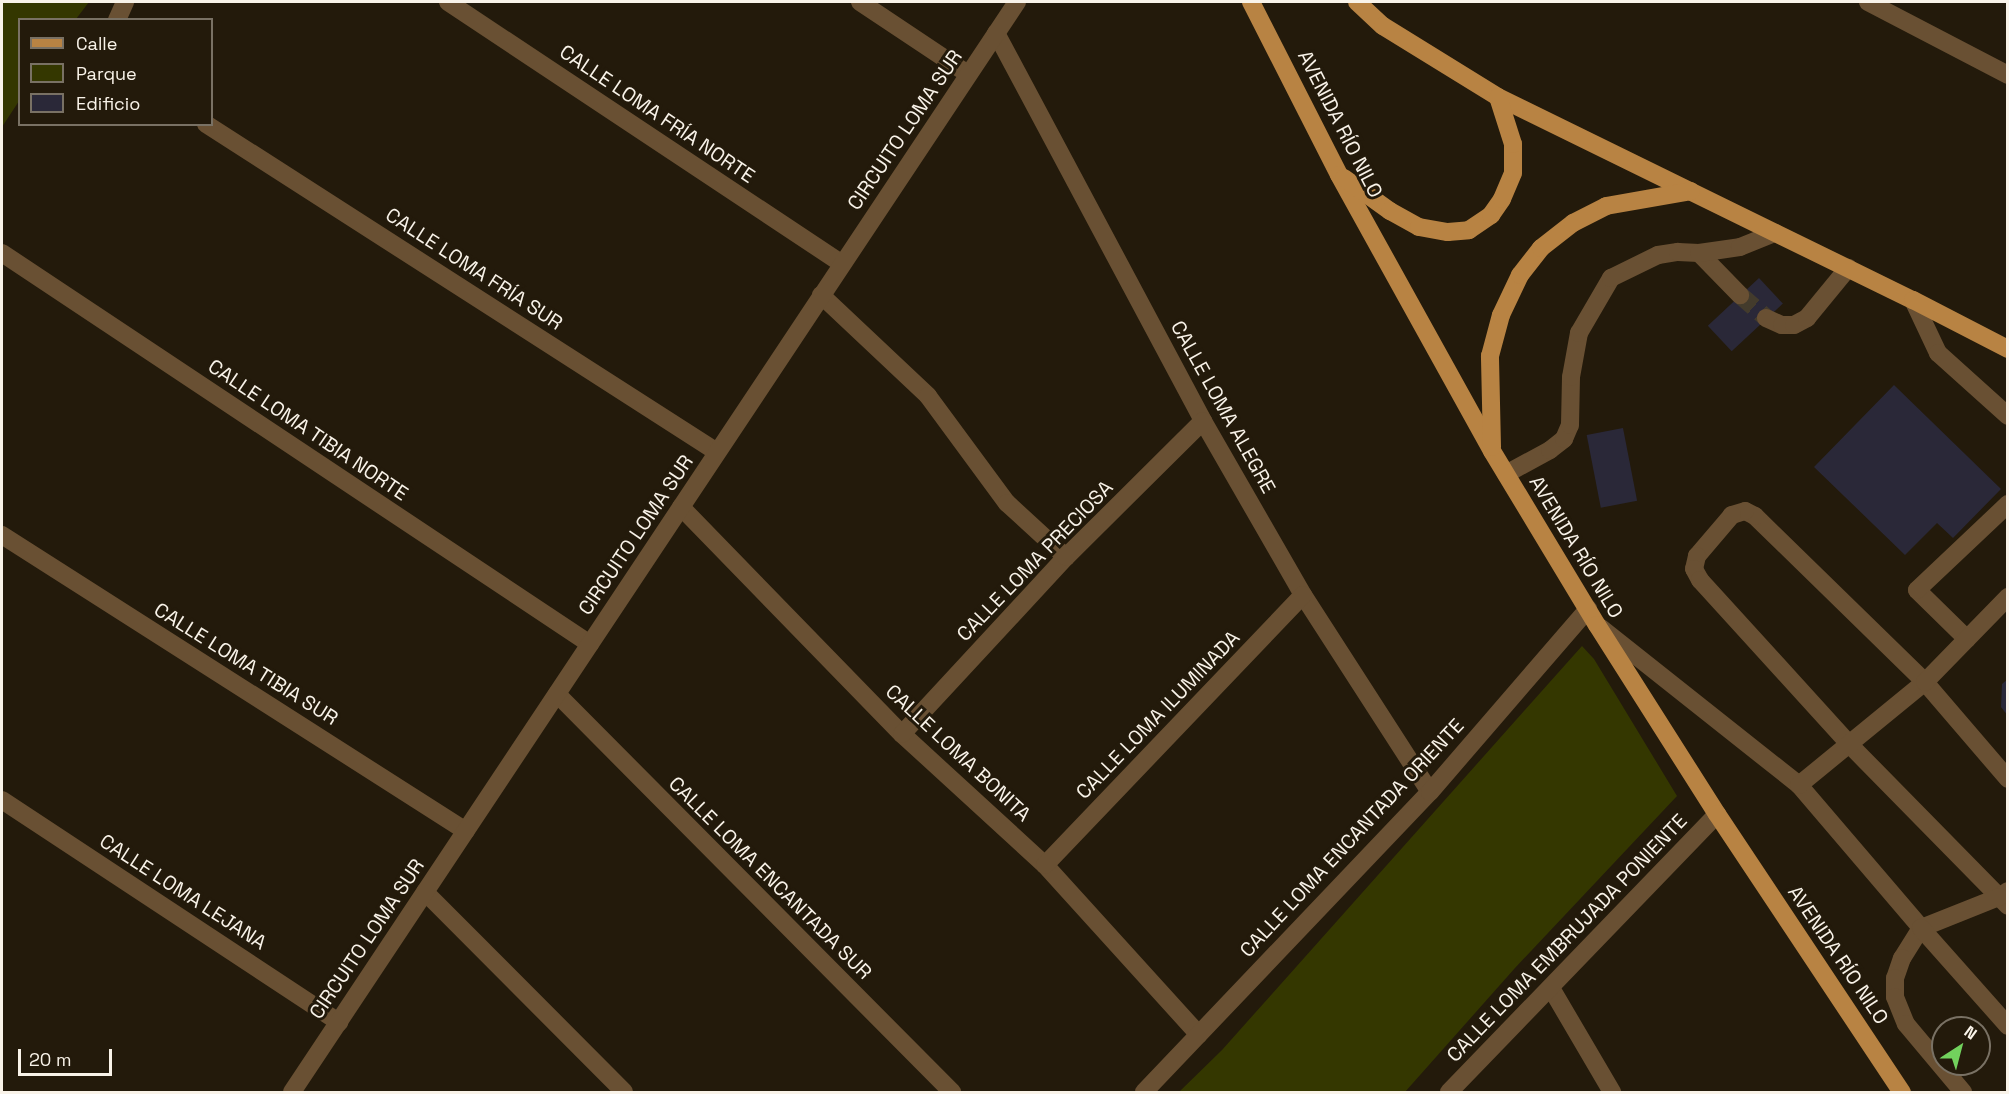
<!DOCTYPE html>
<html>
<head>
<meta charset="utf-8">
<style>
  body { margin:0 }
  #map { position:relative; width:2009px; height:1094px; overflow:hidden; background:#231a0b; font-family:"Space Grotesk",sans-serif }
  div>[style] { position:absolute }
  .green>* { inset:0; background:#343700 }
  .building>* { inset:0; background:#2a2838; transform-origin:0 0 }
  .minor-tunnel>* { height:18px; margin-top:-9px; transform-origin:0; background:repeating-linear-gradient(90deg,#433b2c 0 18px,transparent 0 27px) }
  .minor>* { height:18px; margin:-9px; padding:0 9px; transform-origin:9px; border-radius:9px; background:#695033 }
  .major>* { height:18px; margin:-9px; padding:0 9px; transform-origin:9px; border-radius:9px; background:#b88343 }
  span { translate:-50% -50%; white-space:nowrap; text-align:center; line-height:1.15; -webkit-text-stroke:6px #231a0b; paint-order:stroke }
  .street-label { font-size:20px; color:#f9f3e9 }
  .frame { position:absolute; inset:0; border:3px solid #f9f3e9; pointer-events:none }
  .legend { position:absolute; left:18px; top:18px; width:195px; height:108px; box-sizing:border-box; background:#231a0b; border:2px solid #797164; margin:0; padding:8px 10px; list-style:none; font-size:18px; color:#f9f3e9 }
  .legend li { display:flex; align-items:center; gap:12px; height:30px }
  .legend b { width:30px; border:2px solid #797164 }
  .north { position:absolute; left:1931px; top:1016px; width:60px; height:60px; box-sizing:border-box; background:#231a0b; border:2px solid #797164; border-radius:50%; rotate:36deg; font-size:16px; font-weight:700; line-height:24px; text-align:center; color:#f9f3e9 }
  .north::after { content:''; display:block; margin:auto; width:21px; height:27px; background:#72d25d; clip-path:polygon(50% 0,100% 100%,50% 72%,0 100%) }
  .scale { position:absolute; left:18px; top:1049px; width:94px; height:27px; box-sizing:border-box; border:3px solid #f9f3e9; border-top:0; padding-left:8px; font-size:18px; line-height:21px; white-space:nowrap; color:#f9f3e9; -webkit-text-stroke:4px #231a0b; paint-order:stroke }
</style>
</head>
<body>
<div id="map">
  <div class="green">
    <i style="clip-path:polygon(2px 2px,89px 2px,76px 19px,20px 20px,19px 101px,2px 127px)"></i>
    <i style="clip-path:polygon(1582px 646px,1594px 659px,1677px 796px,1515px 968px,1405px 1092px,1179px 1092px,1222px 1050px)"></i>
  </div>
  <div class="building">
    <i style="left:1759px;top:278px;width:35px;height:70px;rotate:47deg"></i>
    <i style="clip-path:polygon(1894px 385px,2001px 489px,1953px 538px,1937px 523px,1905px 555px,1814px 467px)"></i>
    <i style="left:1623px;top:428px;width:74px;height:37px;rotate:79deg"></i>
    <i style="clip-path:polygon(2008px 679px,2008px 716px,2001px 707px,2002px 684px)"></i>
  </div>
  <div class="minor-tunnel">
    <i style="left:1740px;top:295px;width:35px;rotate:41deg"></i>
  </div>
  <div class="minor">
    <i style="left:448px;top:2px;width:473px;rotate:33.6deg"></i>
    <i style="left:860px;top:2px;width:130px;rotate:33.7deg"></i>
    <i style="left:1868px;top:2px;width:158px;rotate:27.5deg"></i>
    <i style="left:117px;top:20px;width:20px;rotate:-66deg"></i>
    <i style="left:996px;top:33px;width:440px;rotate:61.9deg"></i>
    <i style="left:1203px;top:421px;width:201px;rotate:60.1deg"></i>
    <i style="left:1303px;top:595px;width:234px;rotate:57.2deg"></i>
    <i style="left:206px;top:124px;width:607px;rotate:32.7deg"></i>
    <i style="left:2px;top:253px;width:706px;rotate:33.62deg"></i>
    <i style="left:1699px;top:253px;width:59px;rotate:45.7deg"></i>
    <i style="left:821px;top:295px;width:147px;rotate:43.3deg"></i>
    <i style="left:928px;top:396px;width:133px;rotate:53.6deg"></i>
    <i style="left:1007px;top:503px;width:80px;rotate:42.5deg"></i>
    <i style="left:1913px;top:300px;width:59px;rotate:64.7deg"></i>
    <i style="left:1938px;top:353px;width:94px;rotate:42deg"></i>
    <i style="left:1766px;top:318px;width:17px;rotate:24deg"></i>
    <i style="left:1782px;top:325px;width:12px"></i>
    <i style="left:1794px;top:325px;width:15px;rotate:-28deg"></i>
    <i style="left:1807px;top:318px;width:65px;rotate:-50.6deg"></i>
    <i style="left:1506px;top:474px;width:50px;rotate:-28.6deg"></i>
    <i style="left:1550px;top:450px;width:18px;rotate:-38deg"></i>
    <i style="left:1564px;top:439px;width:15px;rotate:-67deg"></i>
    <i style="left:1570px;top:425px;width:48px;rotate:-88.8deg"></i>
    <i style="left:1571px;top:377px;width:45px;rotate:-79.7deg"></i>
    <i style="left:1579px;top:333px;width:64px;rotate:-59.8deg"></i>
    <i style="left:1611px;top:278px;width:52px;rotate:-26.1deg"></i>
    <i style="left:1658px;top:255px;width:20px;rotate:-9deg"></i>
    <i style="left:1678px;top:252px;width:21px;rotate:3deg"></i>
    <i style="left:1699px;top:253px;width:41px;rotate:-8.3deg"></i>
    <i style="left:1740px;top:247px;width:38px;rotate:-22deg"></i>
    <i style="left:681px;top:507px;width:317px;rotate:45.8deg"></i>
    <i style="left:902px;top:734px;width:194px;rotate:42.5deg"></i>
    <i style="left:1045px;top:865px;width:229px;rotate:47.8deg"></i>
    <i style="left:2px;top:535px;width:550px;rotate:32.54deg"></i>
    <i style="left:1601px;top:628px;width:253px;rotate:38.4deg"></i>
    <i style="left:1799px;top:785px;width:188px;rotate:49.5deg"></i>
    <i style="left:1921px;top:928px;width:36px;rotate:122deg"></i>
    <i style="left:1902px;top:958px;width:21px;rotate:109deg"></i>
    <i style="left:1895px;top:978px;width:19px;rotate:90deg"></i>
    <i style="left:1895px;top:997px;width:29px;rotate:68deg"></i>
    <i style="left:1906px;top:1024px;width:89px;rotate:50deg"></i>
    <i style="left:1967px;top:639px;width:70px;rotate:-135.6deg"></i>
    <i style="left:1917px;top:590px;width:125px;rotate:-43.4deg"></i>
    <i style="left:557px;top:694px;width:561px;rotate:45.22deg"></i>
    <i style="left:902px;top:734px;width:241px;rotate:-47.2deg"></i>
    <i style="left:1066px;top:557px;width:193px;rotate:-44.8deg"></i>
    <i style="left:2008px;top:779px;width:128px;rotate:-130.6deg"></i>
    <i style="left:1925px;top:682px;width:238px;rotate:-135.7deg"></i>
    <i style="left:1755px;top:516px;width:11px;rotate:-153deg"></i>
    <i style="left:1745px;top:511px;width:14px;rotate:163deg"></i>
    <i style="left:1732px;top:515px;width:54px;rotate:130.5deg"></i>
    <i style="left:1697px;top:556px;width:13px;rotate:103deg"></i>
    <i style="left:1694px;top:569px;width:13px;rotate:61deg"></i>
    <i style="left:1700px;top:580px;width:222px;rotate:47.7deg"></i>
    <i style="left:1849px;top:744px;width:227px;rotate:45.5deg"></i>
    <i style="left:1799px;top:785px;width:163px;rotate:-39.3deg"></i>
    <i style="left:1925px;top:682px;width:119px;rotate:-45.7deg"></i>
    <i style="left:2px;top:800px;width:404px;rotate:33.4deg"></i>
    <i style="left:1045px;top:865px;width:373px;rotate:-46.3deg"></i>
    <i style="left:2008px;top:891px;width:11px;rotate:146deg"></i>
    <i style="left:1999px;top:897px;width:84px;rotate:158.3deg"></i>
    <i style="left:1921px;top:928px;width:131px;rotate:48.4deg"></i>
    <i style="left:425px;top:892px;width:282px;rotate:45.1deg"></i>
    <i style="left:1551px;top:988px;width:121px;rotate:59.6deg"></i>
    <i style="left:292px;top:1092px;width:1309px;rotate:-56.37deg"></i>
    <i style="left:1144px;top:1092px;width:414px;rotate:-46.4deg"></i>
    <i style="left:1430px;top:792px;width:242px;rotate:-49.2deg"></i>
    <i style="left:1449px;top:1092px;width:386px;rotate:-46deg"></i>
  </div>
  <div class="major">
    <i style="left:1251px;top:2px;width:194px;rotate:63deg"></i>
    <i style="left:1339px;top:175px;width:316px;rotate:61deg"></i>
    <i style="left:1492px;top:451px;width:203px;rotate:58.9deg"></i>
    <i style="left:1597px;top:625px;width:224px;rotate:57.6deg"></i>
    <i style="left:1717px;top:814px;width:334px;rotate:56.4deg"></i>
    <i style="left:1357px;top:2px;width:35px;rotate:43deg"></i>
    <i style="left:1383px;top:26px;width:135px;rotate:31.7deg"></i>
    <i style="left:1498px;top:97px;width:462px;rotate:26.1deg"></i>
    <i style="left:1913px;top:300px;width:107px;rotate:27.3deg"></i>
    <i style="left:1344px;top:178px;width:57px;rotate:35.7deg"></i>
    <i style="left:1390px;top:211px;width:33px;rotate:29deg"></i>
    <i style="left:1419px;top:227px;width:29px;rotate:10deg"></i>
    <i style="left:1448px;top:232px;width:21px;rotate:-5deg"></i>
    <i style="left:1469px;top:230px;width:27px;rotate:-34deg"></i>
    <i style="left:1491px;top:215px;width:19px;rotate:-55deg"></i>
    <i style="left:1502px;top:199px;width:28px;rotate:-67deg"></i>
    <i style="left:1513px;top:173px;width:29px;rotate:-90deg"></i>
    <i style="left:1513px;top:144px;width:49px;rotate:-107.7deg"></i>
    <i style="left:1492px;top:447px;width:91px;rotate:-91.3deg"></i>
    <i style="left:1490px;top:356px;width:42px;rotate:-75deg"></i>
    <i style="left:1501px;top:315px;width:44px;rotate:-64.6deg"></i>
    <i style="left:1520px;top:275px;width:34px;rotate:-52deg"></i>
    <i style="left:1541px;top:248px;width:41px;rotate:-38deg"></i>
    <i style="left:1573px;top:223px;width:37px;rotate:-27deg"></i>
    <i style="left:1606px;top:206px;width:86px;rotate:-10deg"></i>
  </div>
  <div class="street-label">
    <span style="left:657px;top:114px;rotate:34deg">CALLE LOMA FRÍA NORTE</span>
    <span style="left:1340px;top:124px;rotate:63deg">AVENIDA RÍO NILO</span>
    <span style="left:905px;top:130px;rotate:-56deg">CIRCUITO LOMA SUR</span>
    <span style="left:474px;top:269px;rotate:33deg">CALLE LOMA FRÍA SUR</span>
    <span style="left:1223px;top:407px;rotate:61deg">CALLE LOMA ALEGRE</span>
    <span style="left:308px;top:430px;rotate:34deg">CALLE LOMA TIBIA NORTE</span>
    <span style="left:636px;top:535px;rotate:-56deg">CIRCUITO LOMA SUR</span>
    <span style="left:1576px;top:547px;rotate:59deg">AVENIDA RÍO NILO</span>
    <span style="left:1035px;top:561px;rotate:-46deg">CALLE LOMA PRECIOSA</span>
    <span style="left:246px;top:664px;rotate:32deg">CALLE LOMA TIBIA SUR</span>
    <span style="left:1158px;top:715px;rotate:-46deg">CALLE LOMA ILUMINADA</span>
    <span style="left:958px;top:753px;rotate:43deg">CALLE LOMA BONITA</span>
    <span style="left:1352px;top:838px;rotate:-47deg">CALLE LOMA ENCANTADA ORIENTE</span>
    <span style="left:770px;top:878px;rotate:45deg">CALLE LOMA ENCANTADA SUR</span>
    <span style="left:183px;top:892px;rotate:33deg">CALLE LOMA LEJANA</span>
    <span style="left:1567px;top:938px;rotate:-46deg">CALLE LOMA EMBRUJADA PONIENTE</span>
    <span style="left:367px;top:939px;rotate:-56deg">CIRCUITO LOMA SUR</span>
    <span style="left:1838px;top:955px;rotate:56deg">AVENIDA RÍO NILO</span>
  </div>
  <div class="frame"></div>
  <ul class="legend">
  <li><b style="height:8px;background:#b88343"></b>Calle</li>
  <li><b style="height:16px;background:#343700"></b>Parque</li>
  <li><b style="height:16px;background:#2a2838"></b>Edificio</li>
  </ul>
  <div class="north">N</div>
  <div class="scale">20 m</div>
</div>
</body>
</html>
